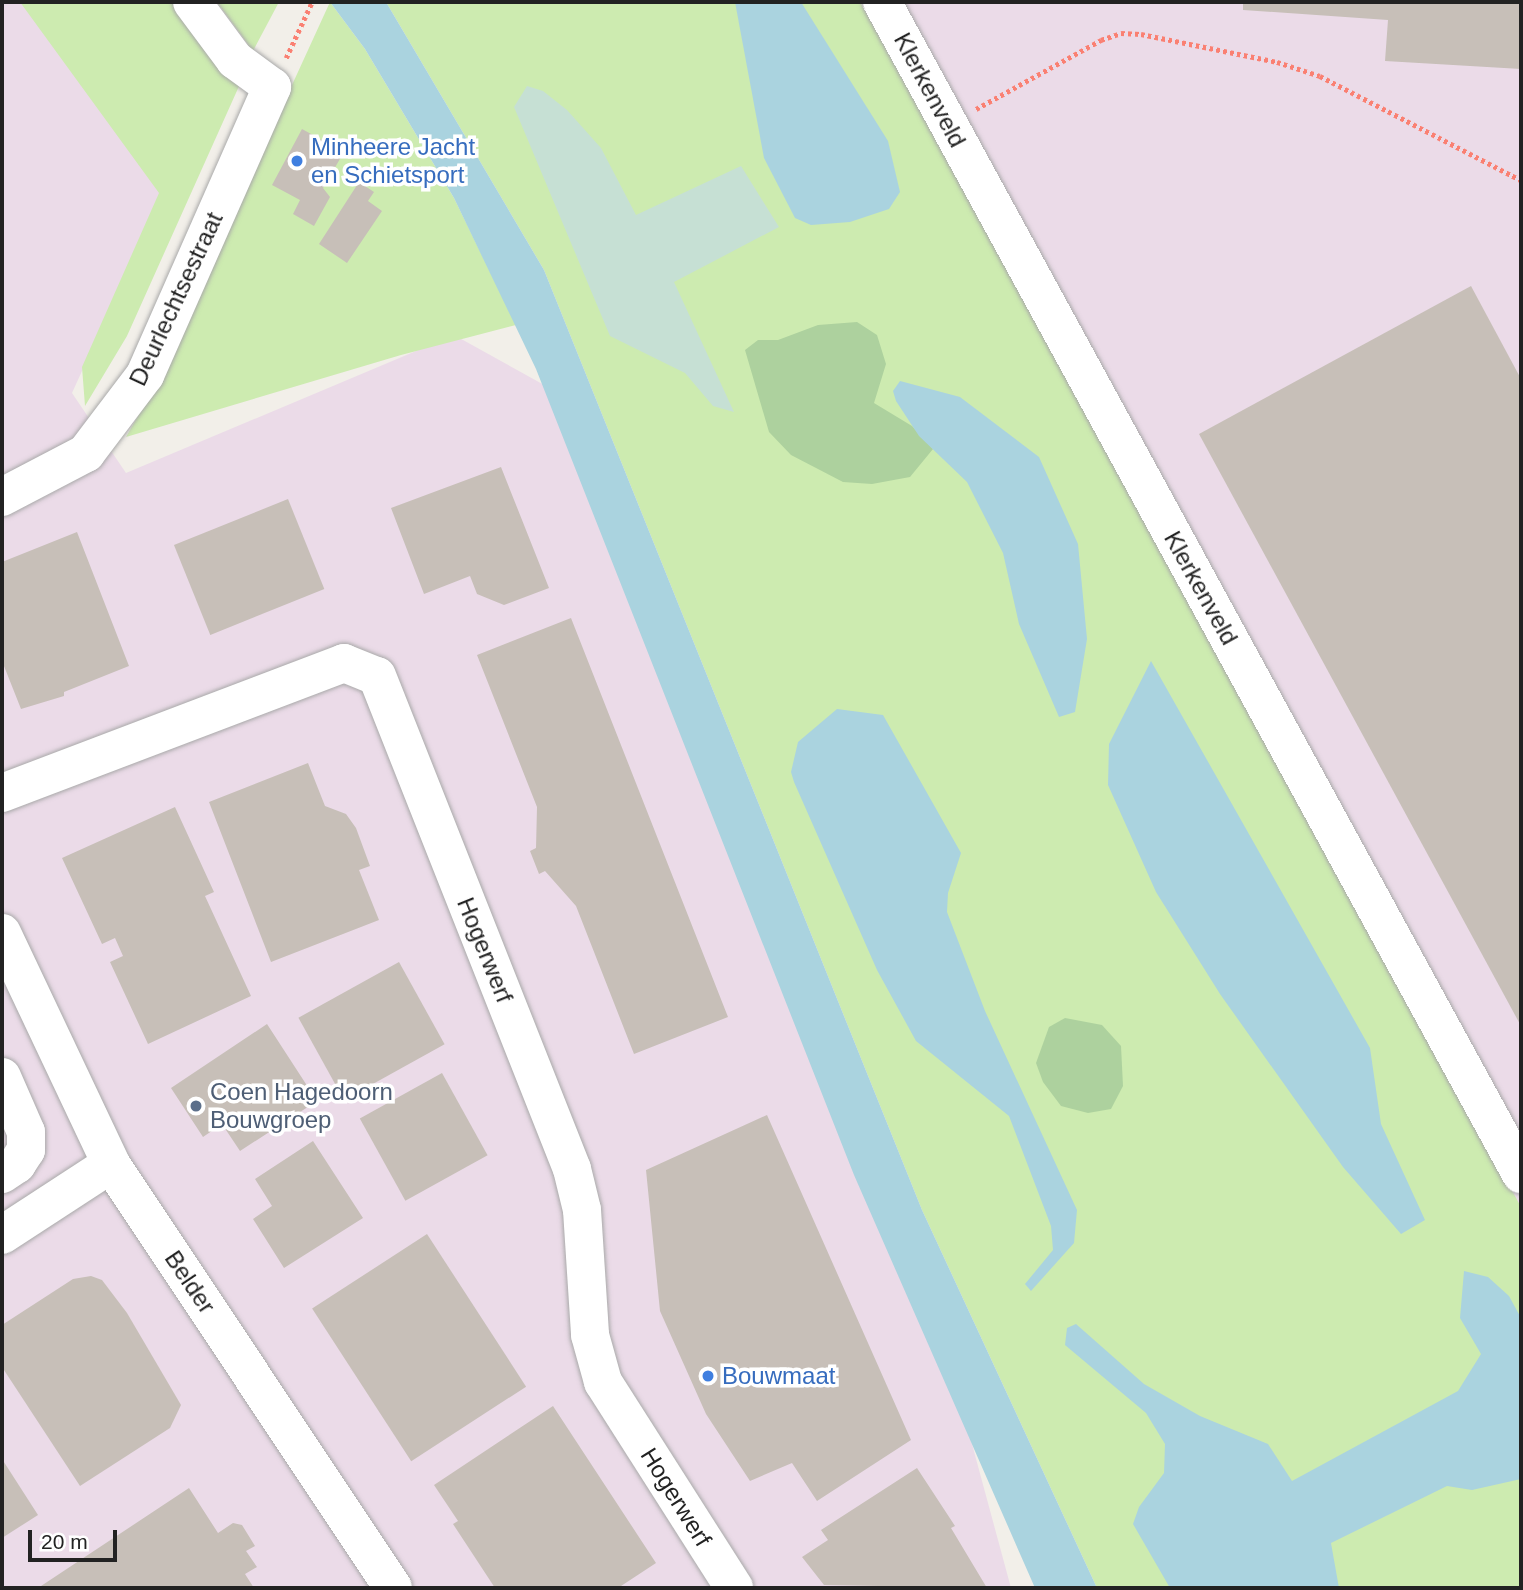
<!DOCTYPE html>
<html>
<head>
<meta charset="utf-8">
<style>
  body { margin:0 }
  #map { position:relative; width:1523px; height:1590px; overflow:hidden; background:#f2efe9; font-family:Helvetica,sans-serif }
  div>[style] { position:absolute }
  .industrial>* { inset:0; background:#ebdbe8 }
  .grass>* { inset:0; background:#cdebb0 }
  .forest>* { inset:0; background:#add19e }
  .wetland>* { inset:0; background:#c6e0d4 }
  .water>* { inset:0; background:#aad3df }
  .building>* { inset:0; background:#c7bfb8; transform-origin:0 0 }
  .path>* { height:4.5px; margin-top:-2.25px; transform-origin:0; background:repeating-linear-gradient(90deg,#fa8072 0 3.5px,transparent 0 7px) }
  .roads { filter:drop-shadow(0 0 2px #a9a9a9) drop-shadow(0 0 2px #a9a9a9) }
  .minor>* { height:38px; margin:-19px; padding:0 19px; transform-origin:19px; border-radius:19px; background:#fff }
  .dots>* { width:19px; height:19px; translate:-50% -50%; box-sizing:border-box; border:4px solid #fff; border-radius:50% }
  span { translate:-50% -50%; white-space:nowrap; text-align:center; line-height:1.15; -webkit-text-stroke:7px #fff; paint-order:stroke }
  .street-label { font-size:24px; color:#222 }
  .shop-label { font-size:24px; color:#366cbe }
  .left { translate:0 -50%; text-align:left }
  .service-label { font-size:24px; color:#4e5e75 }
  .frame { position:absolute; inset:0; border:4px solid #222; pointer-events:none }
  .scale { position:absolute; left:28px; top:1530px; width:89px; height:32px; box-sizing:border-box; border:4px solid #222; border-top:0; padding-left:9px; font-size:21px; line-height:24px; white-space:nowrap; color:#222; -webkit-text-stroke:5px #fff; paint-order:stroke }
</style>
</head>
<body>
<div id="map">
  <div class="industrial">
    <i style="clip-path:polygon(2px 2px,24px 2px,163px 193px,72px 393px,126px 473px,454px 335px,546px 386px,913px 1226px,1011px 1588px,2px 1588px)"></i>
    <i style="clip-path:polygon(878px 2px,1521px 2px,1521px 1588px,1097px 1588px,806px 212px,938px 118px)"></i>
  </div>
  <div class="grass">
    <i style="clip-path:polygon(20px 2px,179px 2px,240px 84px,127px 336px,85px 406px,82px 367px,159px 193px)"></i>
    <i style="clip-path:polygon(217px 2px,279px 2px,253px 51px)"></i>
    <i style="clip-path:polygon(330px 2px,365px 49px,454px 198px,516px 325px,401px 355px,126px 437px,150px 395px)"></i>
    <i style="clip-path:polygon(386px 2px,860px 2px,1521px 1207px,1521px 1588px,1097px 1588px,922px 1210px,544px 270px)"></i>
  </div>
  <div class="forest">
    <i style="clip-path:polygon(857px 322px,877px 335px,886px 364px,874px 403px,912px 426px,933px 449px,910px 477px,872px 484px,843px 482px,791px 455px,769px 432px,745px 350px,758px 340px,778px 340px,818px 325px)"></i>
    <i style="clip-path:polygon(1065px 1018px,1102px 1025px,1121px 1046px,1123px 1086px,1111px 1109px,1088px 1113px,1061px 1106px,1043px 1082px,1036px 1063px,1049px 1027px)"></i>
  </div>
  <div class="wetland">
    <i style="clip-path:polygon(527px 86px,543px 91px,567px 110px,601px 148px,636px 215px,741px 166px,779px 227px,674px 282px,734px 412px,713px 406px,685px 373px,610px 336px,514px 107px)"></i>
  </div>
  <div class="water">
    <i style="clip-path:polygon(330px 2px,386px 2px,544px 270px,922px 1210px,1097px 1588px,1035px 1588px,854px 1175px,536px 369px,454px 198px,365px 49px)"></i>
    <i style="clip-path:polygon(735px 2px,801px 2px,888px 141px,900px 192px,889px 209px,850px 222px,811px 225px,795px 218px,764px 158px)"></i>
    <i style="clip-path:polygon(900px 381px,960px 397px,1039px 457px,1078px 544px,1087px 639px,1075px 712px,1059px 717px,1019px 624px,1003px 553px,967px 482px,919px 436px,896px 401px,893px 391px)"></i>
    <i style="clip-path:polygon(1151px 661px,1370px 1048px,1381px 1124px,1425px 1220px,1401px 1234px,1343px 1167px,1220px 994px,1156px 892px,1108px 785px,1109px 744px)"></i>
    <i style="clip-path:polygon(837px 709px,883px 715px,961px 853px,948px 893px,947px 912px,985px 1011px,1077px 1210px,1074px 1243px,1031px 1291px,1025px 1284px,1053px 1250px,1051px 1226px,1009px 1116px,916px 1041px,877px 970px,794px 782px,791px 772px,798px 742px)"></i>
    <i style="clip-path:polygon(1464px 1271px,1488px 1277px,1509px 1296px,1521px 1318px,1521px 1479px,1472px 1490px,1447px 1486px,1331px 1543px,1339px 1588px,1170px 1588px,1133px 1524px,1139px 1507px,1164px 1473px,1165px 1444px,1146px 1413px,1065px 1345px,1067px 1328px,1076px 1324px,1144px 1384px,1200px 1416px,1268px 1444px,1292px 1481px,1458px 1391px,1481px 1354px,1460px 1318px)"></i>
  </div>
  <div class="building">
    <i style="clip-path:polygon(1243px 2px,1521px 2px,1521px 69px,1385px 61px,1388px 20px,1243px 10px)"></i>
    <i style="clip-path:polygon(302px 129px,344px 152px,323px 188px,330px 197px,314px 226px,293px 214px,300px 200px,272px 185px)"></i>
    <i style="clip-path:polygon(359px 182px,374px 192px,368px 201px,382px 211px,347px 263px,319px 244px)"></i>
    <i style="clip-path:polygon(1471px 286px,1521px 379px,1521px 1026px,1199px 434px)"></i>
    <i style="clip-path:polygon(501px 467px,549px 588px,504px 605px,477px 594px,470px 576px,424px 594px,391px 508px)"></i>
    <i style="left:288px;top:499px;width:97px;height:123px;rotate:68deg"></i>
    <i style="clip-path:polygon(77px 532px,129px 666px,64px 692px,64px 696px,21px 709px,2px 661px,2px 562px)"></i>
    <i style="clip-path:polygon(571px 618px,728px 1017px,634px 1054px,576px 906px,545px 871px,539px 874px,530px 851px,536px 848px,537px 807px,477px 655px)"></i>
    <i style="clip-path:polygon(308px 763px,325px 806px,346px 814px,356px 828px,370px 866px,359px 870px,379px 920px,271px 962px,209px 802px)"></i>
    <i style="clip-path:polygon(175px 807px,214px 892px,205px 896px,251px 996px,148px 1044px,110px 962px,123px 956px,115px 938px,102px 944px,62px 858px)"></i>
    <i style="left:399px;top:962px;width:94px;height:115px;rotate:61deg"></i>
    <i style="clip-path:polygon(267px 1024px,317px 1101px,240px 1151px,222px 1124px,203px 1137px,171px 1088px)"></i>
    <i style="left:442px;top:1073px;width:94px;height:94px;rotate:61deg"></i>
    <i style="clip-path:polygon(767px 1115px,911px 1440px,817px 1501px,792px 1463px,750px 1481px,706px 1414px,660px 1311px,646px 1170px)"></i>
    <i style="clip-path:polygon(313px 1141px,363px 1218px,284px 1268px,253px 1219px,272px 1206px,255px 1179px)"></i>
    <i style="left:427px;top:1234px;width:182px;height:137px;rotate:57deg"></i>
    <i style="clip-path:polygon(91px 1276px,102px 1280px,127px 1313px,181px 1405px,170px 1428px,80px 1486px,2px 1367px,2px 1325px,73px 1279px)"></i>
    <i style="clip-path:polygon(553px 1406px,656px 1563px,618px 1588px,495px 1588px,453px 1524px,458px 1521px,434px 1485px)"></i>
    <i style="clip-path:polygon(2px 1459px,38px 1515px,2px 1538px)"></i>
    <i style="clip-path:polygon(917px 1468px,955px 1526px,951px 1528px,987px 1588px,824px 1585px,802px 1557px,828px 1540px,821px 1530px)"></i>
    <i style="clip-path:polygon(189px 1488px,218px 1533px,233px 1523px,242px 1525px,255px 1546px,246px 1551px,257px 1567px,245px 1574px,254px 1588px,38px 1588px)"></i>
  </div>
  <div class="path">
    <i style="left:286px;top:58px;width:62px;rotate:-65.1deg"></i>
    <i style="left:976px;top:109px;width:143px;rotate:-28.9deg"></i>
    <i style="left:1101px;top:40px;width:21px;rotate:-19deg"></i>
    <i style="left:1121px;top:33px;width:20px;rotate:3deg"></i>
    <i style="left:1141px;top:34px;width:139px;rotate:11.6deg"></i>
    <i style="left:1277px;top:62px;width:45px;rotate:18deg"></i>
    <i style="left:1320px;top:76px;width:226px;rotate:27.4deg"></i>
  </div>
  <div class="roads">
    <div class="minor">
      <i style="left:882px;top:2px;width:1335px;rotate:61.4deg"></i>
      <i style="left:2px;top:497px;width:95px;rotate:-27.6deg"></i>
      <i style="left:86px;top:453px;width:98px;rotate:-52.9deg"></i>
      <i style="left:145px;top:375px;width:315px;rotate:-66.2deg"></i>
      <i style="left:272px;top:87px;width:46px;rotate:-143.9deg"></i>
      <i style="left:235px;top:60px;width:72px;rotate:-126.6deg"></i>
      <i style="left:2px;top:793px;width:366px;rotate:-20.8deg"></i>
      <i style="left:344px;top:663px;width:35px;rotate:22deg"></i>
      <i style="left:377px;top:676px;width:530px;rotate:68.42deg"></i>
      <i style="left:572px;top:1169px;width:42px;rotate:76.3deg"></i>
      <i style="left:582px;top:1210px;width:125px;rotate:86.3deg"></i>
      <i style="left:590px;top:1335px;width:49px;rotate:74.5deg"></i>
      <i style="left:603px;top:1382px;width:244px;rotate:57.5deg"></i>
      <i style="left:2px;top:933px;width:255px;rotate:64.7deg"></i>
      <i style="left:111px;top:1164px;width:509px;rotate:56.37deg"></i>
      <i style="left:2px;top:1077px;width:60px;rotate:66.4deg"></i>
      <i style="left:26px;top:1132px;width:18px;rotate:90deg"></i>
      <i style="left:26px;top:1150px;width:17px;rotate:123deg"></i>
      <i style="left:17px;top:1164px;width:18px;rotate:146deg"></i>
      <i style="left:2px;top:1235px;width:130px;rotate:-33.1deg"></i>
    </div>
  </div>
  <div class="dots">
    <i style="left:297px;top:161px;background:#3f7fe0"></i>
    <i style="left:196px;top:1106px;background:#5c6f8a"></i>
    <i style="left:708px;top:1376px;background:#3f7fe0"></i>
  </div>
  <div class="street-label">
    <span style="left:930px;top:90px;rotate:62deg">Klerkenveld</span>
    <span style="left:176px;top:299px;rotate:-65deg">Deurlechtsestraat</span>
    <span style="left:1201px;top:588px;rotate:61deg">Klerkenveld</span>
    <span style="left:485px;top:950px;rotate:68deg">Hogerwerf</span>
    <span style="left:190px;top:1282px;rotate:56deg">Belder</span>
    <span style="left:676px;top:1497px;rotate:58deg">Hogerwerf</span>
  </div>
  <div class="shop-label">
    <span class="left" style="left:311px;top:161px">Minheere Jacht<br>en Schietsport</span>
    <span class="left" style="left:722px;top:1376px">Bouwmaat</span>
  </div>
  <div class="service-label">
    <span class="left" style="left:210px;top:1106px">Coen Hagedoorn<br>Bouwgroep</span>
  </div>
  <div class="frame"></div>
  <div class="scale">20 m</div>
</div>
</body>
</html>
